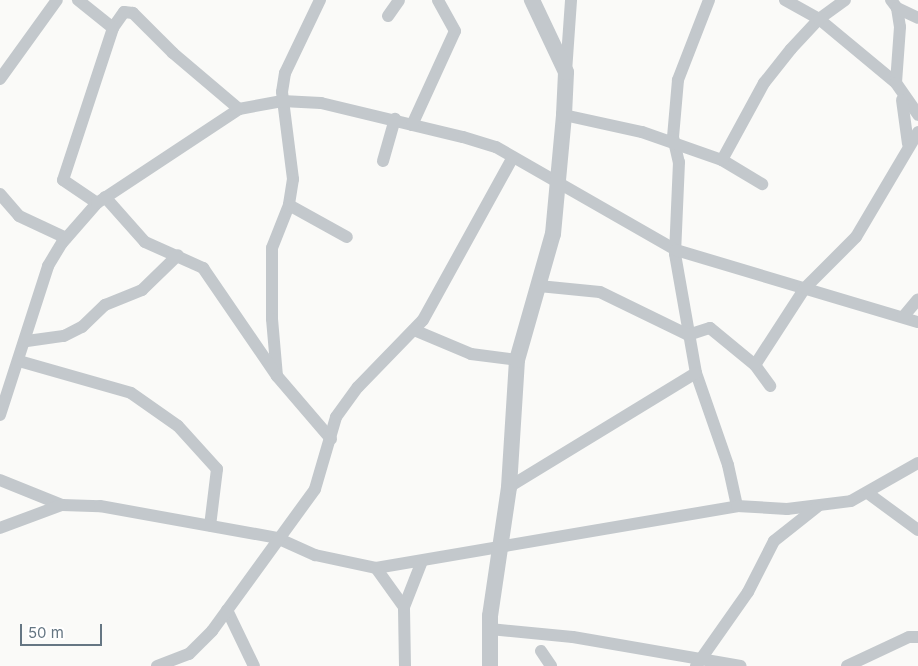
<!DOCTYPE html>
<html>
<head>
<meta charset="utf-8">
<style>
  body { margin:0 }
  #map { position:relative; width:918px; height:666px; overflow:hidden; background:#fafaf8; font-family:Inter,sans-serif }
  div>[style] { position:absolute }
  .minor>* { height:12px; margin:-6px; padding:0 6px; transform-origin:6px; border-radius:6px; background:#c3c8cc }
  .tertiary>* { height:16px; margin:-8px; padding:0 8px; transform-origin:8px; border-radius:8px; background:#c3c8cc }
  span { translate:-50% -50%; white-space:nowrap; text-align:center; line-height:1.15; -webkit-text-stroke:5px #fff; paint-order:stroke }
  .scale { position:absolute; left:20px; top:624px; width:82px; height:22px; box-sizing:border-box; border:2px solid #657683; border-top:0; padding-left:6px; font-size:15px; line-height:18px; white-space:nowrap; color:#657683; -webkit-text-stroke:4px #fff; paint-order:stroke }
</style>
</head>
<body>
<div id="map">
  <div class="minor">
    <i style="left:320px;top:0;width:81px;rotate:115.6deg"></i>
    <i style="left:285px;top:73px;width:19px;rotate:99deg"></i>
    <i style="left:282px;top:92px;width:88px;rotate:82.8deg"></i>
    <i style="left:293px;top:179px;width:26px;rotate:99deg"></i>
    <i style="left:289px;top:205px;width:46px;rotate:111.6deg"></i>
    <i style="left:272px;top:248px;width:71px;rotate:90deg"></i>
    <i style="left:272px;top:319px;width:57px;rotate:85deg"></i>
    <i style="left:277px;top:376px;width:83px;rotate:49.4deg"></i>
    <i style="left:709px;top:0;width:86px;rotate:111.2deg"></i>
    <i style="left:678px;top:80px;width:57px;rotate:95deg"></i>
    <i style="left:673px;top:137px;width:26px;rotate:77deg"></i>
    <i style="left:679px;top:162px;width:92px;rotate:92.5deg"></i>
    <i style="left:675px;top:254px;width:121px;rotate:80deg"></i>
    <i style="left:696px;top:373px;width:97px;rotate:70.8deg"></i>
    <i style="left:728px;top:465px;width:42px;rotate:77.6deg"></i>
    <i style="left:785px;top:0;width:39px;rotate:29deg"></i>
    <i style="left:819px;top:19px;width:100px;rotate:39.7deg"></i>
    <i style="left:891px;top:0;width:10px;rotate:53deg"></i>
    <i style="left:897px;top:8px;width:19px;rotate:81deg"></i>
    <i style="left:900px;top:27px;width:56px;rotate:94.1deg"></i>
    <i style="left:896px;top:83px;width:39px;rotate:55deg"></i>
    <i style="left:897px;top:8px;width:23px;rotate:25deg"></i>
    <i style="left:388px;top:16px;width:19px;rotate:-55deg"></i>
    <i style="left:566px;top:72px;width:72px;rotate:-86deg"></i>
    <i style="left:0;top:79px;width:97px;rotate:-54.2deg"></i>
    <i style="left:902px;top:100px;width:44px;rotate:82.2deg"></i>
    <i style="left:239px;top:109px;width:44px;rotate:-10.5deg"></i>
    <i style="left:282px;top:101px;width:39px;rotate:3deg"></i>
    <i style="left:321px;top:103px;width:146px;rotate:13.5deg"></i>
    <i style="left:463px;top:137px;width:34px;rotate:17deg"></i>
    <i style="left:496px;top:147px;width:207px;rotate:29.8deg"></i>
    <i style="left:676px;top:250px;width:252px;rotate:16.6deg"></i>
    <i style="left:564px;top:115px;width:80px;rotate:12.3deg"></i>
    <i style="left:642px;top:132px;width:85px;rotate:19.3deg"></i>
    <i style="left:722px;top:160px;width:47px;rotate:31deg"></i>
    <i style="left:412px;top:125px;width:103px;rotate:-65.4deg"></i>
    <i style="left:455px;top:31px;width:35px;rotate:-119deg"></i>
    <i style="left:722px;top:160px;width:88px;rotate:-61.4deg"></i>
    <i style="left:764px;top:83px;width:43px;rotate:-51.5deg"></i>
    <i style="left:791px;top:49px;width:41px;rotate:-47deg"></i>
    <i style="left:819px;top:19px;width:32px;rotate:-36deg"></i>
    <i style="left:383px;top:161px;width:44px;rotate:-74.1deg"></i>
    <i style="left:0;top:194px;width:29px;rotate:49deg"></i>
    <i style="left:19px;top:216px;width:52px;rotate:25.1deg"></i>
    <i style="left:105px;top:197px;width:60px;rotate:48.4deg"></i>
    <i style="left:145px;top:242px;width:64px;rotate:24.1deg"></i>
    <i style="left:203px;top:268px;width:131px;rotate:55.6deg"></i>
    <i style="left:97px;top:203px;width:41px;rotate:-145.9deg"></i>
    <i style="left:63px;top:180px;width:160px;rotate:-71.8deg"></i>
    <i style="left:289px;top:205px;width:66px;rotate:28.9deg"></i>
    <i style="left:539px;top:286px;width:61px;rotate:5.6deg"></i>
    <i style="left:600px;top:292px;width:98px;rotate:26deg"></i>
    <i style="left:688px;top:335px;width:23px;rotate:-18deg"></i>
    <i style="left:710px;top:328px;width:58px;rotate:39.4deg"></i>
    <i style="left:755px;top:365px;width:26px;rotate:54deg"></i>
    <i style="left:903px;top:317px;width:23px;rotate:-50deg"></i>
    <i style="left:414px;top:330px;width:62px;rotate:22.8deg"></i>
    <i style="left:471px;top:354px;width:46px;rotate:7.4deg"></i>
    <i style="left:27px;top:341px;width:37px;rotate:-8deg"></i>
    <i style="left:64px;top:336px;width:20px;rotate:-27deg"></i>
    <i style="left:82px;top:327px;width:32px;rotate:-44deg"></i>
    <i style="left:105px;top:305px;width:40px;rotate:-22deg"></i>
    <i style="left:142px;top:290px;width:50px;rotate:-44.2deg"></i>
    <i style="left:19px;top:361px;width:116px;rotate:15.9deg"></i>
    <i style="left:131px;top:393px;width:57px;rotate:35.1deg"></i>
    <i style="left:178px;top:426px;width:58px;rotate:47.8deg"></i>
    <i style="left:217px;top:469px;width:57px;rotate:97deg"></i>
    <i style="left:755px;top:365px;width:92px;rotate:-57deg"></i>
    <i style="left:805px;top:288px;width:72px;rotate:-45deg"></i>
    <i style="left:856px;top:237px;width:122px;rotate:-59.4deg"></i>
    <i style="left:0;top:415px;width:157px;rotate:-72.1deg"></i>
    <i style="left:48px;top:266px;width:27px;rotate:-59deg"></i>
    <i style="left:62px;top:243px;width:53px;rotate:-48.8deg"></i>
    <i style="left:97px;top:203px;width:170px;rotate:-33.5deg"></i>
    <i style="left:239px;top:109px;width:87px;rotate:-139.7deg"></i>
    <i style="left:173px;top:53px;width:57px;rotate:-135deg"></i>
    <i style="left:133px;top:13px;width:9px;rotate:-174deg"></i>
    <i style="left:124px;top:12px;width:19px;rotate:125deg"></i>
    <i style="left:113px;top:28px;width:45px;rotate:-141.3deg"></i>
    <i style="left:0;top:480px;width:67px;rotate:22deg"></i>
    <i style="left:62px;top:505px;width:38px;rotate:2deg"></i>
    <i style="left:100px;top:506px;width:180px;rotate:10.2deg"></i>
    <i style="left:277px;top:538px;width:42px;rotate:24.1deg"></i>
    <i style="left:315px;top:555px;width:62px;rotate:12deg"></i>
    <i style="left:376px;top:568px;width:366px;rotate:-9.7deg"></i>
    <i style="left:737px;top:506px;width:50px;rotate:3.4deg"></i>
    <i style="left:787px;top:509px;width:64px;rotate:-7.1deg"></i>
    <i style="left:851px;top:501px;width:77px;rotate:-29.6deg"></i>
    <i style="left:509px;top:487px;width:219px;rotate:-31.4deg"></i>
    <i style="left:869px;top:494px;width:61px;rotate:36.3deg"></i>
    <i style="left:0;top:528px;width:66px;rotate:-20.4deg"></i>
    <i style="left:376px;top:568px;width:48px;rotate:54.3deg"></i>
    <i style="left:227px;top:610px;width:62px;rotate:64.3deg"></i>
    <i style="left:490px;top:629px;width:83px;rotate:5.5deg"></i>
    <i style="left:573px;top:637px;width:170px;rotate:9.8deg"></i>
    <i style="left:541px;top:651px;width:18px;rotate:56deg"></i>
    <i style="left:157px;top:666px;width:34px;rotate:-21deg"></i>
    <i style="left:189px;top:654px;width:33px;rotate:-45deg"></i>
    <i style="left:212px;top:631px;width:175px;rotate:-54deg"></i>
    <i style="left:315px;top:489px;width:75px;rotate:-73.7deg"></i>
    <i style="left:336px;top:417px;width:37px;rotate:-54deg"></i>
    <i style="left:358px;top:387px;width:93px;rotate:-45.9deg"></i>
    <i style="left:423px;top:320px;width:186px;rotate:-61.1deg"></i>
    <i style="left:405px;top:666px;width:59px;rotate:-91deg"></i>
    <i style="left:404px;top:607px;width:49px;rotate:-68.6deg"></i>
    <i style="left:696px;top:666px;width:90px;rotate:-54.9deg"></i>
    <i style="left:748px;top:592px;width:57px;rotate:-63deg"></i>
    <i style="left:774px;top:541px;width:55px;rotate:-38.3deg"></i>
    <i style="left:847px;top:666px;width:68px;rotate:-25.1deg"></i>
    <i style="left:909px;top:637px;width:9px"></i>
  </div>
  <div class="tertiary">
    <i style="left:490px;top:666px;width:50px;rotate:-90deg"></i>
    <i style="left:490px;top:616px;width:130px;rotate:-81.6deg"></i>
    <i style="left:509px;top:487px;width:127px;rotate:-86.4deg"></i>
    <i style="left:517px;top:360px;width:131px;rotate:-74.1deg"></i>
    <i style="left:553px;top:234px;width:120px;rotate:-84.7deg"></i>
    <i style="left:564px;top:115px;width:43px;rotate:-87.3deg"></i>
    <i style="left:566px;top:72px;width:80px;rotate:-115.3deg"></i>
  </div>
  <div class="scale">50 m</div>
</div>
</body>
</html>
